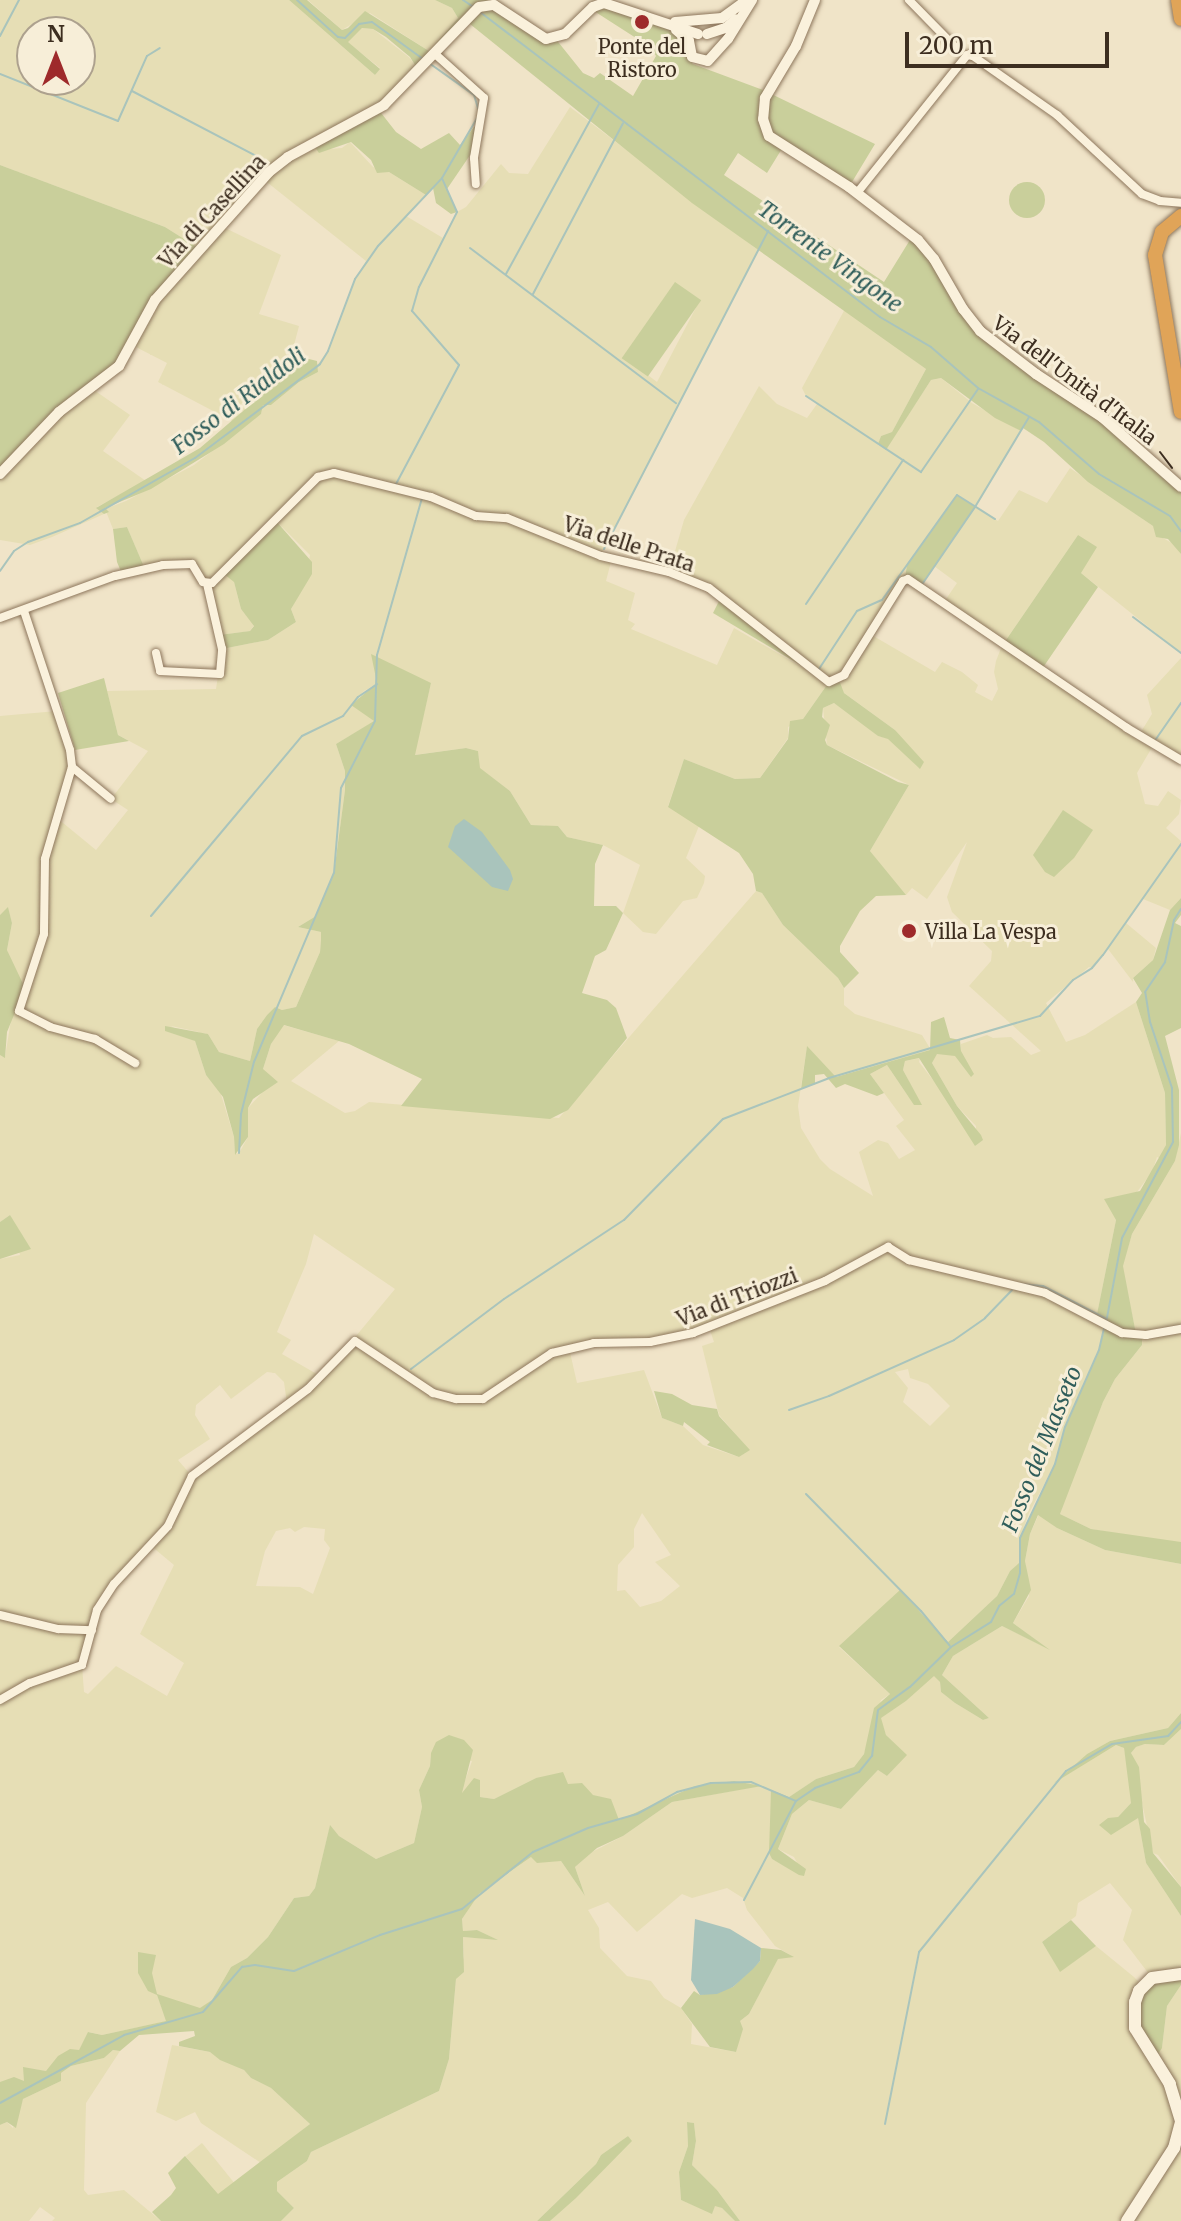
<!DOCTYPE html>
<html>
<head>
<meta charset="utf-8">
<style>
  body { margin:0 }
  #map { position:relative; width:1181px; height:2221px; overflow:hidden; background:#f0e4c8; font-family:Merriweather,serif }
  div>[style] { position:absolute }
  .farmland>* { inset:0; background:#e6deb5; transform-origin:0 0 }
  .green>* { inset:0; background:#c9cf9b; transform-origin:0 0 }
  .round { border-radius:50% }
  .water>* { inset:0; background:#a9c4bc }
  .stream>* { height:2px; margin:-1px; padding:0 1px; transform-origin:1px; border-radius:1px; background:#a9c4bc }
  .roads { filter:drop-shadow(0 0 2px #8d765c) drop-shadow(0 0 2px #8d765c) }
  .minor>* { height:8px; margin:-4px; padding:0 4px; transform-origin:4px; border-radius:4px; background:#faf1dc }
  .tertiary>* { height:10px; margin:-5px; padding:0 5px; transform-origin:5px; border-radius:5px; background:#faf1dc }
  .secondary>* { height:12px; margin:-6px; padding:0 6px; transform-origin:6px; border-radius:6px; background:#faf1dc }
  .motorway>* { height:14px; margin:-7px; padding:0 7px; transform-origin:7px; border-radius:7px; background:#e0a458 }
  .tram>* { height:2px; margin:-1px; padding:0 1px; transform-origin:1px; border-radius:1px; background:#3d2e20 }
  .dots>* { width:22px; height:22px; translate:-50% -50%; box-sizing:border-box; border:4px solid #f7eed8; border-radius:50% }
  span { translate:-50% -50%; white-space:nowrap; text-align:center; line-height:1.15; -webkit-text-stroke:6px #f7eed8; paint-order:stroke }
  .poi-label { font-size:20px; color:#3d2e20 }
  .left { translate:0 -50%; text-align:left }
  .street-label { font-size:20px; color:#3d2e20 }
  .water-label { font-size:22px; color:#2f5d5a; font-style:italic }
  .north { position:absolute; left:16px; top:16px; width:80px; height:80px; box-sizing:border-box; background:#f7eed8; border:2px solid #ada18e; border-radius:50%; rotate:0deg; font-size:22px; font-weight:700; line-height:32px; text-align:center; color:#3d2e20 }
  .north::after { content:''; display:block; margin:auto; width:28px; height:36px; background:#9e2a2b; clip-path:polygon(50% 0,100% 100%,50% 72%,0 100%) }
  .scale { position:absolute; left:905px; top:32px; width:204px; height:36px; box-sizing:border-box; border:4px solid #3d2e20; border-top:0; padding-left:10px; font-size:24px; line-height:28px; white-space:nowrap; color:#3d2e20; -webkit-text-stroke:6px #f7eed8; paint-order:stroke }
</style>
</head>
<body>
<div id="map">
  <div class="farmland">
    <i style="clip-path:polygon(evenodd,0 0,289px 0,375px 75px,380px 68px,347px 42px,362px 28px,373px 29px,410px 58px,418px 70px,330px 149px,342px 148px,350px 142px,373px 167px,389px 172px,426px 195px,406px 216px,443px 238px,457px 212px,466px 207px,501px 164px,509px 173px,528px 174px,570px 107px,758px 250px,601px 555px,612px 558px,606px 581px,635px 593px,628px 620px,635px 624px,631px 629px,717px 665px,734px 628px,814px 674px,709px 588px,669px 572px,684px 520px,759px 386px,777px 404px,807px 418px,817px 404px,806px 396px,802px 388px,845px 309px,926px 369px,892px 432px,881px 436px,878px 445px,886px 449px,931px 380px,941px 378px,972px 403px,1021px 431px,976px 507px,998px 521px,1019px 490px,1047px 503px,1070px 468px,1153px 526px,1159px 536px,1174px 544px,1181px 554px,1181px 653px,1081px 573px,1078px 535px,1004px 643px,1139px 735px,1152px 714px,1147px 695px,1181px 658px,1181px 760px,1154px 744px,1137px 773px,1145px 804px,1158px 806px,1168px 791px,1181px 800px,1179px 814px,1166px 828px,1181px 841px,1181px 898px,1170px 910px,1143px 899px,1126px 923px,1156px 948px,1153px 960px,1133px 978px,1133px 982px,1108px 949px,1092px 968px,1089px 967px,1046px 1003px,1066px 1042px,1085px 1035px,1136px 1002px,1165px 1093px,1166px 1145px,1161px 1159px,1157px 1157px,1152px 1172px,1116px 1220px,1096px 1319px,1105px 1327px,1099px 1350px,1065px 1427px,1055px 1464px,1029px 1513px,1020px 1538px,1020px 1563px,1010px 1571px,997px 1596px,947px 1643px,921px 1611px,839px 1647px,890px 1694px,881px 1700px,864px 1754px,854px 1767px,816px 1779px,789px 1797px,771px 1791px,772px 1837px,769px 1853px,772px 1859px,804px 1876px,794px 1857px,778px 1849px,792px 1814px,809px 1800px,841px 1809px,878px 1770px,887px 1776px,906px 1755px,886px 1735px,880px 1718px,906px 1701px,934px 1675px,940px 1682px,941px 1692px,955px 1703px,983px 1720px,989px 1718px,942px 1675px,953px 1656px,1002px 1626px,1045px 1647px,1013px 1623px,1029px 1596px,1025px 1561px,1030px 1534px,1039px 1514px,1057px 1528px,1105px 1550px,1181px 1564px,1181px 1713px,1168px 1728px,1110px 1741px,1087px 1754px,1055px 1782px,1116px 1745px,1124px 1748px,1132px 1796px,1131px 1803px,1118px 1817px,1138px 1817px,1146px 1863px,1181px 1916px,1181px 1974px,1152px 1978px,1123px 1940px,1132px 1910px,1110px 1883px,1078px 1903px,1076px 1916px,1042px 1942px,1060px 1971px,1096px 1946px,1134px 1977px,1143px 1986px,1162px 2048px,1167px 2006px,1181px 1985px,1181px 2221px,740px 2221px,717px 2190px,692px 2165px,696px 2141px,694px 2123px,687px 2122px,688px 2146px,679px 2172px,681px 2200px,712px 2213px,715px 2205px,722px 2208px,735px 2221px,550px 2221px,631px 2141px,628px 2136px,601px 2155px,596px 2164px,537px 2221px,281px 2221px,294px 2208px,277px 2191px,277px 2182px,307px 2161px,311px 2152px,439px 2091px,449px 2059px,456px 1979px,464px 1957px,463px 1937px,495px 1939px,477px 1930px,463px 1931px,462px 1919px,477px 1896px,531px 1857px,561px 1861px,585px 1896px,575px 1867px,592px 1852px,623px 1836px,672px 1802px,759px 1786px,734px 1781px,695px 1786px,619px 1820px,611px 1806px,593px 1795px,568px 1784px,536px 1778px,494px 1799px,480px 1797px,480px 1780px,460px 1795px,472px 1761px,431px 1753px,430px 1766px,419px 1790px,422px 1807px,414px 1843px,376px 1859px,339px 1836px,330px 1826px,315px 1888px,309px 1896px,294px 1898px,268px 1937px,247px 1958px,231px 1967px,212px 2000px,200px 2009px,157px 1995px,167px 2021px,102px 2035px,89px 2032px,79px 2050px,46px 2071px,24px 2068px,27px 2077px,24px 2081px,0 2082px,0 1259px,20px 1255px,10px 1215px,0 1222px,0 1055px,5px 1057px,11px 1020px,13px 965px,7px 950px,12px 923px,8px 908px,0 915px,0 716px,57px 711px,72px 767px,57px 818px,96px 850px,128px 810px,111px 799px,148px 751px,118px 735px,107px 691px,216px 689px,222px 649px,268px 640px,296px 622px,291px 609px,306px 579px,310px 555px,276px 521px,234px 582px,241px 609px,254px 625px,250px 631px,219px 635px,208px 584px,194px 566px,145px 569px,127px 527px,113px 529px,105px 509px,126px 501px,194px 465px,261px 414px,263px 405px,271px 405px,299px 382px,318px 372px,317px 365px,328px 351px,355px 279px,366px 261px,263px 179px,221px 226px,281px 255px,259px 314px,299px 326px,293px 349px,300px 365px,234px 422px,158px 382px,167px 363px,132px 345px,148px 311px,200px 249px,165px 227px,0 165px,0 0,32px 32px,80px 32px,80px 80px,32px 80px,32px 32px,0 0,675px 283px,700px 300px,657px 382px,632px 363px,675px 283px,0 0,957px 495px,975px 507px,934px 566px,957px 583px,944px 602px,1003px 643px,996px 661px,994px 672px,998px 689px,992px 701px,975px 692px,978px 685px,962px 672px,942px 662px,935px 672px,870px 634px,957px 495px,0 0,829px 682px,895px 730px,919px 768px,888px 738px,878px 736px,853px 714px,834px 703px,823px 708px,827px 745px,909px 785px,870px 851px,901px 892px,906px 895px,912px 888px,927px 899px,967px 842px,947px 897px,952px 912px,992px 951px,991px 961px,969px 986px,1041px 1051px,1031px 1055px,1011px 1037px,993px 1038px,987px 1035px,961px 1044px,961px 1051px,937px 1053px,932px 1063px,957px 1106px,976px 1126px,976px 1146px,954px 1107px,919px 1062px,920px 1058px,905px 1061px,903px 1070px,921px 1105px,908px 1096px,887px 1065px,870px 1074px,904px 1120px,896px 1126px,915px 1150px,899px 1159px,888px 1143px,878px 1140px,859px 1152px,873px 1196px,830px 1169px,820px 1159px,801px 1128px,798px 1106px,807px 1047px,836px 1077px,931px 1050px,922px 1035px,855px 1014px,844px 1005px,844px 988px,838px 978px,783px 925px,762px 893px,756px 891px,559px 1118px,369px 1102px,355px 1111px,345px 1113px,291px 1081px,339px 1041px,283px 1025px,271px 1044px,263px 1069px,268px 1086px,248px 1108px,248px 1137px,239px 1153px,235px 1154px,234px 1137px,219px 1088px,206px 1075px,195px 1041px,171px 1026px,208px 1034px,219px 1052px,250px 1061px,257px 1029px,267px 1015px,275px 1007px,282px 1010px,296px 1007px,320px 952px,321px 940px,321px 932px,298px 927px,316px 916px,334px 873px,345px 790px,345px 771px,336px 744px,375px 721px,358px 697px,364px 691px,378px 683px,431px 683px,414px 755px,466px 748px,478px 751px,479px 768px,510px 791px,531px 825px,558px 826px,567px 837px,603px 845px,640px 865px,623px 913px,643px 932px,656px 934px,683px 901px,697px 898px,704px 883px,705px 876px,686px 858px,699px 826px,668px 806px,684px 759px,735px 779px,760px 778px,788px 738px,788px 727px,803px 719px,829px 682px,0 0,314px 1234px,395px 1289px,322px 1377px,282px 1354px,291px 1340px,277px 1332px,306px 1264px,314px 1234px,0 0,709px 1327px,714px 1342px,702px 1346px,719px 1415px,749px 1450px,739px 1457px,703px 1445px,683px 1426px,662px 1418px,644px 1370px,577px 1383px,569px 1348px,671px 1339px,709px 1327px,0 0,908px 1369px,910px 1378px,928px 1384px,950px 1406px,930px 1426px,903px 1402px,908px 1388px,895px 1372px,908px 1369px,0 0,267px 1372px,275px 1373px,284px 1382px,287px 1404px,191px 1475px,178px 1460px,210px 1439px,195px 1415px,196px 1405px,220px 1385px,231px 1399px,267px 1372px,0 0,642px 1513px,671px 1555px,655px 1562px,680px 1586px,661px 1601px,640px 1607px,625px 1590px,617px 1591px,618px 1565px,634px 1547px,634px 1529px,642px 1513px,0 0,304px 1527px,325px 1529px,324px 1540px,330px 1548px,313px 1594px,300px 1587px,256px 1586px,265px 1551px,276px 1531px,290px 1528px,295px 1532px,304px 1527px,0 0,150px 1545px,174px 1565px,140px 1634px,184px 1663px,167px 1696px,116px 1666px,88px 1694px,84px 1692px,82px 1665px,97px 1610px,150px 1545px,0 0,727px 1888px,743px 1898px,747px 1910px,775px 1946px,792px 1956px,778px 1958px,749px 2014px,740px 2021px,736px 2052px,691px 2044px,692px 2024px,681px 2008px,664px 1998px,651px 1981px,627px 1976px,600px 1948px,599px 1928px,588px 1910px,608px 1902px,637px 1932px,682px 1894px,692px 1898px,727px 1888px)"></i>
    <i style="clip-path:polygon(308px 0,435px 0,452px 8px,458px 18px,429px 51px,370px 13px,342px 30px)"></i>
    <i style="clip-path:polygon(91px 388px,130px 415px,103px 451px,146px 481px,97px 507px,104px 514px,52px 537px,30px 545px,0 540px,0 474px)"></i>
    <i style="clip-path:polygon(1181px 1133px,1181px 1542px,1174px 1544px,1091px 1529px,1060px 1514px,1070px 1479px,1103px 1402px,1115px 1379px,1142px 1345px,1136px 1334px,1122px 1266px,1132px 1234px,1175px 1161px)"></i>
    <i style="clip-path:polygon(1181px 1729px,1181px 1887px,1158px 1855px,1153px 1853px,1131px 1753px,1136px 1747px,1145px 1744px,1164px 1745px)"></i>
    <i style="clip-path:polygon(172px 2045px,210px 2052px,244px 2070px,251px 2078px,271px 2088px,310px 2124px,261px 2163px,201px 2123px,195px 2112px,176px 2121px,156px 2112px)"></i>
    <i style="clip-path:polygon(113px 2050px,120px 2051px,86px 2103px,84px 2190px,88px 2195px,124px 2190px,161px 2221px,52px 2221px,55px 2218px,40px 2207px,29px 2221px,0 2221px,0 2125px,7px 2122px,13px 2128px,23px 2099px,61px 2081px,61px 2073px,71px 2066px,104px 2058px)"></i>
    <i style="left:202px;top:2143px;width:51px;height:21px;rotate:51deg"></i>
  </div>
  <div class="green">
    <i style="clip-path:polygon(289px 0,307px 0,342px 30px,348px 28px,365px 11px,429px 51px,458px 18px,452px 8px,435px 0,488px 0,486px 3px,536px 34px,555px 38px,583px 73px,594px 78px,600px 73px,633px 96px,656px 56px,650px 47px,594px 11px,598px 5px,667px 25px,683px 40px,685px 55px,693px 64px,763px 90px,875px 144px,849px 187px,783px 147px,767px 173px,738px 153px,724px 175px,884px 282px,913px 235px,972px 322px,1078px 400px,1181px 487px,1181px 554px,1168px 539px,1156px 537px,1153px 526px,1088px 482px,1044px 442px,1023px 428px,1021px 431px,995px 418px,941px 378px,931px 380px,886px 450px,878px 444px,881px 436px,892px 432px,926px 369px,692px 203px,465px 20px,418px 70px,410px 57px,386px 37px,373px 29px,362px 28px,348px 42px,380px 69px,375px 75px)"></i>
    <i style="clip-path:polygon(378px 109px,396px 132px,421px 149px,449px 133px,460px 145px,474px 127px,481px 130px,479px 142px,447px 189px,457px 212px,451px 214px,436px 203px,433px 188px,426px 195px,389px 172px,377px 173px,371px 160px,351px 142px,319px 153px,313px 144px)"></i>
    <i style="clip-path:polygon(0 165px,165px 227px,200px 249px,169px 282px,127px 355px,75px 398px,0 474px)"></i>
    <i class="round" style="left:1009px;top:182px;width:36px;height:36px"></i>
    <i style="left:675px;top:282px;width:32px;height:93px;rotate:35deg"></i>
    <i style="clip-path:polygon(305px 358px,317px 361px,318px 372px,299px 382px,271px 405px,263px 405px,261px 414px,224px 444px,151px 489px,105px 508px,109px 512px,104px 514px,96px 508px,200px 448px)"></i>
    <i style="clip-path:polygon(957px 495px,975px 507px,923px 583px,920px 586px,905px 579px,907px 565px)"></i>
    <i style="clip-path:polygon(276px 521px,312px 562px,312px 574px,291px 609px,296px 622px,268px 640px,222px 649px,219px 635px,250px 631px,254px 626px,241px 609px,234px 582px,224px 574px)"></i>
    <i style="clip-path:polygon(127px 527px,145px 569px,122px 574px,117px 562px,113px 529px)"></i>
    <i style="clip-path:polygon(1078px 535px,1097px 547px,1081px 573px,1098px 587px,1042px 669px,1004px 643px)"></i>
    <i style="clip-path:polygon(721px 597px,820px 677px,713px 613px)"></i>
    <i style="clip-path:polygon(371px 654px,431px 683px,415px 755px,466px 748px,478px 751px,480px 768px,510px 791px,531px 825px,558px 826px,567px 837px,603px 845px,595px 864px,594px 906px,616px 906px,623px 913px,606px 950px,595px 956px,582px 993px,607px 1000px,616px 1008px,627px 1038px,568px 1110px,550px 1119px,401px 1106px,422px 1079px,349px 1044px,284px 1025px,271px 1044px,263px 1069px,278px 1082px,253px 1099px,248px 1108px,248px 1137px,235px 1155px,234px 1137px,223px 1097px,206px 1075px,195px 1041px,165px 1031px,165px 1026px,208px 1034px,219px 1052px,250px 1061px,257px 1029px,267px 1015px,275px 1007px,282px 1010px,296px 1007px,320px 952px,321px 940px,321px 932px,298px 927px,316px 916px,334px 873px,345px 790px,345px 771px,336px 744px,374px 721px,351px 705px,377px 683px)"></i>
    <i style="clip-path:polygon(104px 678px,118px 735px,129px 741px,75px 750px,58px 693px)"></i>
    <i style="clip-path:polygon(839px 680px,844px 693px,895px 730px,924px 762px,920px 769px,888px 739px,878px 736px,834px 703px,823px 708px,822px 717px,830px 725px,825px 740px,827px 745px,898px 782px,909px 785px,870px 851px,906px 895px,876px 896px,860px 911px,840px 946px,840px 952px,859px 973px,844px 988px,838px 978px,783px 925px,762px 893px,756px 891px,753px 874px,739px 853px,668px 807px,684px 759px,735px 779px,760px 778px,788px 739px,790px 721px,803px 719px,829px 682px)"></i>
    <i style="clip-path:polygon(1063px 810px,1093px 830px,1074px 858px,1054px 877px,1045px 872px,1033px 855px)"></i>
    <i style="clip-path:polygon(1181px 898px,1181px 915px,1175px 923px,1181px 926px,1181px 1028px,1165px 1036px,1179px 1090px,1179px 1145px,1175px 1161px,1132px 1234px,1123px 1266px,1136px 1334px,1142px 1335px,1142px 1345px,1115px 1379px,1103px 1402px,1060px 1514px,1091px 1529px,1181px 1542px,1181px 1564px,1105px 1550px,1057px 1528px,1038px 1515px,1030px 1534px,1025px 1561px,1031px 1590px,1013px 1623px,1050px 1650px,1002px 1626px,953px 1656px,942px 1675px,989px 1718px,983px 1720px,955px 1703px,941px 1692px,940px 1682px,934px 1676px,906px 1701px,881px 1718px,886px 1735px,907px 1755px,887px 1776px,878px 1770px,841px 1809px,809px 1800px,792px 1814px,778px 1849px,806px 1869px,804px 1876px,799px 1875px,772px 1859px,769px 1853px,771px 1790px,789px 1797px,816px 1779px,854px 1767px,864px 1754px,874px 1708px,890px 1694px,839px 1646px,900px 1590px,948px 1642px,997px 1596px,1010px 1571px,1019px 1563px,1020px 1538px,1055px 1464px,1065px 1427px,1099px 1350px,1105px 1327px,1096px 1319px,1116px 1220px,1104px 1199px,1140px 1191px,1166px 1145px,1165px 1093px,1136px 1002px,1142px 993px,1133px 978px,1153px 960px,1170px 910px)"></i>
    <i style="clip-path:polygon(8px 907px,12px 923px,7px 950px,25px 988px,7px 1032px,5px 1058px,0 1055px,0 915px)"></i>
    <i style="clip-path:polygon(944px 1017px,950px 1038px,960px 1040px,961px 1051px,974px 1074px,971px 1077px,955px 1056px,937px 1054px,932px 1063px,957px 1106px,981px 1135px,983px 1140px,975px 1146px,919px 1058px,905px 1061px,903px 1070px,922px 1105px,914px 1105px,887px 1065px,870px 1074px,884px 1093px,877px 1096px,845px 1084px,836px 1088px,824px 1074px,815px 1075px,815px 1084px,801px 1089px,807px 1046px,836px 1077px,930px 1050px,931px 1022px)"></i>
    <i style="clip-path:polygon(10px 1215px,31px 1249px,0 1259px,0 1222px)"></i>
    <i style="clip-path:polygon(654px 1391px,672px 1394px,692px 1405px,717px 1409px,719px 1416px,750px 1450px,739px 1457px,707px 1445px,710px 1442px,684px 1422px,683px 1426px,662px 1418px)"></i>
    <i style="clip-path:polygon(1181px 1713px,1181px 1729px,1164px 1745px,1145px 1744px,1136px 1747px,1131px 1753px,1139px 1767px,1144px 1822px,1150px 1829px,1153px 1853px,1181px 1887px,1181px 1916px,1146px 1863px,1138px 1818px,1111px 1835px,1099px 1825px,1108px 1818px,1118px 1817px,1131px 1803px,1124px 1748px,1116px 1745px,1054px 1783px,1087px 1754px,1110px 1741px,1168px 1728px)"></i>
    <i style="clip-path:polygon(449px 1735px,464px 1740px,473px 1750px,462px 1793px,474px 1778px,480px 1780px,480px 1797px,494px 1799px,536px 1778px,563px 1772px,568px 1784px,582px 1783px,593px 1795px,611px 1799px,619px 1820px,695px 1786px,734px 1781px,762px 1786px,672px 1802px,623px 1836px,597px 1848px,575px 1867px,585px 1896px,561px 1861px,537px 1863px,531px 1857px,479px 1894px,462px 1919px,463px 1931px,477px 1930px,498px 1940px,463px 1937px,464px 1972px,456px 1979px,449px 2059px,439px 2091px,311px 2152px,307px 2161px,277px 2182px,277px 2191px,294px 2208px,281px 2221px,161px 2221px,152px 2212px,171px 2195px,176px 2188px,168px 2173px,185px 2156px,218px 2194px,310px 2124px,271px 2088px,251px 2078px,244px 2070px,220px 2060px,210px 2052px,179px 2046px,179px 2042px,195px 2036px,194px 2031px,139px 2035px,120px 2051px,113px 2050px,104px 2058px,71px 2066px,61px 2073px,61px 2081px,23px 2099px,16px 2128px,7px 2122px,0 2125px,0 2082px,14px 2077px,24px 2081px,23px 2067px,46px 2071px,58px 2056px,70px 2049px,79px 2050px,88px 2032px,102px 2035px,166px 2021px,157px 1995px,148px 1991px,138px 1973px,138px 1952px,156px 1955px,152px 1973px,157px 1994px,200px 2008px,212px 2000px,231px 1967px,247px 1958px,268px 1937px,294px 1898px,309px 1896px,315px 1888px,330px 1825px,339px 1836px,376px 1859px,414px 1843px,422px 1807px,419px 1790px,430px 1766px,431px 1753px,436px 1742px)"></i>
    <i style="clip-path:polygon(1071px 1920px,1096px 1946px,1060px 1972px,1042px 1942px)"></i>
    <i style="clip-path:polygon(761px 1948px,781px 1950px,794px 1957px,778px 1959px,749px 2014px,740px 2021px,743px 2029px,736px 2052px,710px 2047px,681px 2008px,694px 1991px,700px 1995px,733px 1987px,760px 1961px)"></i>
    <i style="clip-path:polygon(1181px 1974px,1181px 1985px,1167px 2006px,1162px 2048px,1154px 2060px,1135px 2028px,1146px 1982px)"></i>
    <i style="clip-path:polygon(687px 2122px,694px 2123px,696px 2141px,692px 2165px,717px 2190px,740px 2221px,735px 2221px,722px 2208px,715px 2206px,712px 2214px,681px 2200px,679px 2172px,688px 2146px)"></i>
    <i style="clip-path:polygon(628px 2136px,632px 2141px,576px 2198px,550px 2221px,537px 2221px,596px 2164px,601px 2155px)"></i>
  </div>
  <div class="water">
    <i style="clip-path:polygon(464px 819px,482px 832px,510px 870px,513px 879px,508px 891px,492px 887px,448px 847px,455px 826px)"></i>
    <i style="clip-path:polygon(695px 1919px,730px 1929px,761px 1948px,760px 1961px,753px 1969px,733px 1987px,717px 1994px,700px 1995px,691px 1980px)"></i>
  </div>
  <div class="stream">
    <i style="left:297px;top:0;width:55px;rotate:42.1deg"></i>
    <i style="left:338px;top:37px;width:7px;rotate:8deg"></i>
    <i style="left:345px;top:38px;width:20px;rotate:-45deg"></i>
    <i style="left:359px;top:24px;width:13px;rotate:-9deg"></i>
    <i style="left:372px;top:22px;width:63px;rotate:36deg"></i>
    <i style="left:463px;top:0;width:11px;rotate:34deg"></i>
    <i style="left:480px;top:12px;width:503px;rotate:37.33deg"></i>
    <i style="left:880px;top:317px;width:59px;rotate:30.5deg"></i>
    <i style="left:931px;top:347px;width:62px;rotate:41.1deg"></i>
    <i style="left:978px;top:388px;width:70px;rotate:29.1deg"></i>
    <i style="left:1039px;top:422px;width:79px;rotate:40.9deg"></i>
    <i style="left:1099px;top:474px;width:82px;rotate:30.6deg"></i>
    <i style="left:1170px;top:516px;width:19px;rotate:54deg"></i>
    <i style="left:0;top:36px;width:41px;rotate:-62.2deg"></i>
    <i style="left:429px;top:63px;width:55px;rotate:35.4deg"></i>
    <i style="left:474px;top:95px;width:14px;rotate:73deg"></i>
    <i style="left:0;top:74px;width:127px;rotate:21.7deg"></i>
    <i style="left:118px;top:121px;width:71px;rotate:-66deg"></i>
    <i style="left:147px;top:56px;width:15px;rotate:-32deg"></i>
    <i style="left:132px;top:91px;width:151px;rotate:27.6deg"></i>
    <i style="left:470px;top:248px;width:258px;rotate:37deg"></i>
    <i style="left:506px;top:274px;width:194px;rotate:-61.3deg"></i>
    <i style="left:533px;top:294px;width:193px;rotate:-62.2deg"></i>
    <i style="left:806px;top:396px;width:138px;rotate:33.5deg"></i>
    <i style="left:921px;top:472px;width:101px;rotate:-55.5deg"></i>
    <i style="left:395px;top:486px;width:137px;rotate:-62.1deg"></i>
    <i style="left:459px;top:365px;width:72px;rotate:-131deg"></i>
    <i style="left:412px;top:311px;width:25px;rotate:-74deg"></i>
    <i style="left:419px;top:287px;width:84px;rotate:-63.1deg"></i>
    <i style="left:457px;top:212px;width:37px;rotate:-114deg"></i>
    <i style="left:604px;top:549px;width:358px;rotate:-62.7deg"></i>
    <i style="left:0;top:571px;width:24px;rotate:-55deg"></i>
    <i style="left:14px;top:551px;width:17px;rotate:-33deg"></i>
    <i style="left:28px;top:542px;width:55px;rotate:-20.1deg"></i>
    <i style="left:80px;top:523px;width:132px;rotate:-29.5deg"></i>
    <i style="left:195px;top:458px;width:156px;rotate:-36.9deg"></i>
    <i style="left:320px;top:364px;width:15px;rotate:-58deg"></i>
    <i style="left:328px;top:351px;width:77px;rotate:-69.4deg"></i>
    <i style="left:355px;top:279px;width:40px;rotate:-55.1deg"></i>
    <i style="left:378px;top:246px;width:93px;rotate:-46.7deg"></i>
    <i style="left:442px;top:178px;width:69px;rotate:-59.7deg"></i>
    <i style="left:923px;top:583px;width:92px;rotate:-55.6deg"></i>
    <i style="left:975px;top:507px;width:105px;rotate:-59deg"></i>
    <i style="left:806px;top:604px;width:174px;rotate:-56deg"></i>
    <i style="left:1133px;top:617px;width:60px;rotate:36.9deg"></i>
    <i style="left:819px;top:669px;width:69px;rotate:-56.8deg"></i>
    <i style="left:857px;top:611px;width:27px;rotate:-24deg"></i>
    <i style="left:882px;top:600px;width:129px;rotate:-54.5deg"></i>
    <i style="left:957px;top:495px;width:45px;rotate:32.3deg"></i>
    <i style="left:1156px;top:739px;width:44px;rotate:-55.2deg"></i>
    <i style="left:151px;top:916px;width:235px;rotate:-50deg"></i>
    <i style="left:302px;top:736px;width:46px;rotate:-26deg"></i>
    <i style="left:343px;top:716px;width:24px;rotate:-52deg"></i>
    <i style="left:358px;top:697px;width:23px;rotate:-34deg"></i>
    <i style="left:239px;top:1153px;width:39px;rotate:-87deg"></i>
    <i style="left:241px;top:1114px;width:54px;rotate:-76deg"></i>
    <i style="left:254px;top:1062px;width:205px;rotate:-67.1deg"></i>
    <i style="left:334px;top:873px;width:85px;rotate:-85.3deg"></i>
    <i style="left:341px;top:788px;width:75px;rotate:-63.1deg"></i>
    <i style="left:375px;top:721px;width:66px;rotate:-88.3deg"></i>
    <i style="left:377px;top:655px;width:163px;rotate:-74deg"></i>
    <i style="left:1020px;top:1284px;width:23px;rotate:5deg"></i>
    <i style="left:1043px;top:1286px;width:70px;rotate:27.3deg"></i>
    <i style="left:1106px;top:1323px;width:86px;rotate:-79.3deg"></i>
    <i style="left:1122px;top:1238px;width:109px;rotate:-62deg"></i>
    <i style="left:1173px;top:1142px;width:54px;rotate:-91.1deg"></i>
    <i style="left:1172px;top:1088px;width:70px;rotate:-108.4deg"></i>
    <i style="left:1150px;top:1022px;width:30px;rotate:-99deg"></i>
    <i style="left:1145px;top:992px;width:36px;rotate:-56deg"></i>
    <i style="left:1165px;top:962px;width:43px;rotate:-77.9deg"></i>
    <i style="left:1174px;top:920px;width:13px;rotate:-58deg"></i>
    <i style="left:411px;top:1369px;width:116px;rotate:-37deg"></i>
    <i style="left:504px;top:1299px;width:144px;rotate:-33.4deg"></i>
    <i style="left:624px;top:1220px;width:141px;rotate:-45.6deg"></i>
    <i style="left:723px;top:1119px;width:114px;rotate:-21.1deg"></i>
    <i style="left:829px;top:1078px;width:220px;rotate:-16.4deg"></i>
    <i style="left:1040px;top:1016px;width:49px;rotate:-47.5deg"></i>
    <i style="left:1073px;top:980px;width:22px;rotate:-32deg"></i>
    <i style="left:1092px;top:968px;width:17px;rotate:-50deg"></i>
    <i style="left:1103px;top:955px;width:136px;rotate:-54.9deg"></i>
    <i style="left:789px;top:1410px;width:42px;rotate:-19.3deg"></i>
    <i style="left:829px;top:1396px;width:137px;rotate:-24.1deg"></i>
    <i style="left:954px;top:1340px;width:38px;rotate:-35deg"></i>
    <i style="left:985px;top:1318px;width:39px;rotate:-46deg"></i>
    <i style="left:806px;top:1494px;width:164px;rotate:45.5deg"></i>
    <i style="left:921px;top:1611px;width:45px;rotate:50.4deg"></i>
    <i style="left:744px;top:1900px;width:112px;rotate:-62.3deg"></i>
    <i style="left:796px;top:1801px;width:23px;rotate:-34deg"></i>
    <i style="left:815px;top:1788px;width:47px;rotate:-20deg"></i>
    <i style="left:859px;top:1772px;width:21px;rotate:-51deg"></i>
    <i style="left:872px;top:1756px;width:46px;rotate:-82.6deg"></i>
    <i style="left:878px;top:1710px;width:39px;rotate:-36deg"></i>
    <i style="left:910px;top:1687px;width:57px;rotate:-44.3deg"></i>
    <i style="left:951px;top:1647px;width:47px;rotate:-32deg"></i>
    <i style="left:991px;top:1622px;width:18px;rotate:-63deg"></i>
    <i style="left:999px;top:1606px;width:19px;rotate:-39deg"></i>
    <i style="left:1014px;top:1594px;width:22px;rotate:-74deg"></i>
    <i style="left:1020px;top:1573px;width:35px;rotate:-90deg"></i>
    <i style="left:1020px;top:1538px;width:82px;rotate:-64.7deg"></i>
    <i style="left:1055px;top:1464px;width:38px;rotate:-75deg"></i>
    <i style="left:1065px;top:1427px;width:84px;rotate:-66.2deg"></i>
    <i style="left:1099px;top:1350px;width:22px;rotate:-77deg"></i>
    <i style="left:0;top:2103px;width:141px;rotate:-28.7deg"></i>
    <i style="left:124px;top:2035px;width:82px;rotate:-16.2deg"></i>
    <i style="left:203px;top:2012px;width:60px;rotate:-49.1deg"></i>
    <i style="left:242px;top:1967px;width:13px;rotate:-9deg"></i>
    <i style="left:255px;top:1965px;width:39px;rotate:9deg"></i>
    <i style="left:294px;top:1971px;width:93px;rotate:-22.7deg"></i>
    <i style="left:380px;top:1935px;width:86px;rotate:-17.6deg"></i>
    <i style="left:462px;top:1909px;width:91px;rotate:-38.8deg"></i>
    <i style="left:533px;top:1852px;width:60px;rotate:-23.6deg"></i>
    <i style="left:588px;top:1828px;width:51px;rotate:-15.9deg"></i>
    <i style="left:637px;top:1814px;width:46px;rotate:-28.8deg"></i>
    <i style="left:677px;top:1792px;width:35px;rotate:-15deg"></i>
    <i style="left:711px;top:1783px;width:40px;rotate:-1.4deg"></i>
    <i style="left:751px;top:1782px;width:49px;rotate:22.9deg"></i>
    <i style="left:885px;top:2124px;width:175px;rotate:-78.8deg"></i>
    <i style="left:919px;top:1952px;width:233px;rotate:-50.9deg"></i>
    <i style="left:1066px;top:1771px;width:53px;rotate:-30.4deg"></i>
    <i style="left:1112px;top:1744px;width:57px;rotate:-8.1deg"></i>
    <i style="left:1168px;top:1736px;width:19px;rotate:-47deg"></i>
  </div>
  <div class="roads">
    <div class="minor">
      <i style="left:909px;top:0;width:66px;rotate:45.6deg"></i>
      <i style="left:434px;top:53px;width:67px;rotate:42deg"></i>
      <i style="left:484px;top:98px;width:61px;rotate:99.5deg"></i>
      <i style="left:474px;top:158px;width:26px;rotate:86deg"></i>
      <i style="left:857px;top:193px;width:176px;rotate:-51.4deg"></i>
      <i style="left:967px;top:55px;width:6px;rotate:9deg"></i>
      <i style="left:973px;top:56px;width:103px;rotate:35.1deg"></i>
      <i style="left:1057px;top:115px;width:116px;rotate:42.9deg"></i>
      <i style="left:1142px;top:194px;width:19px;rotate:21deg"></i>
      <i style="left:1160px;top:201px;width:21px;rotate:5deg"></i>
      <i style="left:24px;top:611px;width:146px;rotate:71.7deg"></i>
      <i style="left:70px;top:750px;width:17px;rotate:83deg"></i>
      <i style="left:72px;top:767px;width:96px;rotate:106.4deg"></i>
      <i style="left:45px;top:859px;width:75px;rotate:90.8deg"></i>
      <i style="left:44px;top:934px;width:81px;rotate:108deg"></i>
      <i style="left:19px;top:1011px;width:35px;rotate:27deg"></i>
      <i style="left:50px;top:1027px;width:47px;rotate:14.9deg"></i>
      <i style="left:95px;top:1039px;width:47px;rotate:31deg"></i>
      <i style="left:0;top:618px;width:122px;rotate:-20.1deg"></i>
      <i style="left:115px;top:576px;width:49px;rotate:-12.9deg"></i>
      <i style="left:163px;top:565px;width:29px;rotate:-2deg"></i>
      <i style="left:192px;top:564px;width:21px;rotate:59deg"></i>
      <i style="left:203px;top:582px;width:9px;rotate:6deg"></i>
      <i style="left:212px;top:583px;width:150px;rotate:-45deg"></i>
      <i style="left:318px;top:477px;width:16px;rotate:-14deg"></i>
      <i style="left:334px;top:473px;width:100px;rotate:13.9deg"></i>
      <i style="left:431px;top:497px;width:49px;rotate:22.9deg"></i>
      <i style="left:476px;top:516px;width:31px;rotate:4deg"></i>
      <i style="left:507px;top:518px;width:101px;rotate:22deg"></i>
      <i style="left:601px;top:556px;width:70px;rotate:13.2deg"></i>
      <i style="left:669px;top:572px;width:43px;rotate:21.8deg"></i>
      <i style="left:709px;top:588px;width:152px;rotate:38.1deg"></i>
      <i style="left:829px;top:682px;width:17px;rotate:-25deg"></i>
      <i style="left:844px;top:675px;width:111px;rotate:-57.9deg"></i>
      <i style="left:903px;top:581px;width:5px;rotate:-22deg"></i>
      <i style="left:908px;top:579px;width:265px;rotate:34.2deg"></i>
      <i style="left:1127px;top:728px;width:63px;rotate:30.7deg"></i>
      <i style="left:156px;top:653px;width:18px;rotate:77deg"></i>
      <i style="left:160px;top:671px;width:60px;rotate:2.9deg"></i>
      <i style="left:220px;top:674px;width:25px;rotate:-85deg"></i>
      <i style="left:222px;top:649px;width:67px;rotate:-103deg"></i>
      <i style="left:72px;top:767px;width:50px;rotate:39.4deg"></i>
      <i style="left:0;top:1615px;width:60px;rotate:13.6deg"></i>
      <i style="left:58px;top:1629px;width:34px;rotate:2deg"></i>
      <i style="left:0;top:1700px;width:34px;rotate:-30deg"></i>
      <i style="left:30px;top:1683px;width:55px;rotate:-19.1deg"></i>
      <i style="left:82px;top:1665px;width:57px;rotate:-74.7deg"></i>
      <i style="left:97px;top:1610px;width:31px;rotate:-57deg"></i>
      <i style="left:114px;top:1584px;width:79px;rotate:-47deg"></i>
      <i style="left:168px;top:1526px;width:55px;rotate:-64.4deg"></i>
      <i style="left:192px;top:1476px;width:145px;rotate:-36.9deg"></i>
      <i style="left:308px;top:1389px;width:67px;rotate:-45.6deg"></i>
      <i style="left:355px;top:1341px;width:94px;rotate:33.7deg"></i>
      <i style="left:433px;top:1393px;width:24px;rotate:15deg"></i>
      <i style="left:456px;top:1399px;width:27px"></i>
      <i style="left:483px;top:1399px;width:83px;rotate:-33.7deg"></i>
      <i style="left:552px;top:1353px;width:43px;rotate:-13.4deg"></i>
      <i style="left:594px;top:1343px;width:56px;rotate:-1deg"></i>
      <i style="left:650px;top:1342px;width:44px;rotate:-11.8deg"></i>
      <i style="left:693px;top:1333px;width:142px;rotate:-21.5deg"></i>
      <i style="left:825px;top:1281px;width:72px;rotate:-28.4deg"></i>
      <i style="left:888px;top:1247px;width:25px;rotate:32deg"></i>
      <i style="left:909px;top:1260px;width:140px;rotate:13.6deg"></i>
      <i style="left:1045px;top:1293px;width:87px;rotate:27.5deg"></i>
      <i style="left:1122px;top:1333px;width:24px;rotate:5deg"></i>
      <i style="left:1146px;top:1335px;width:36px;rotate:-10deg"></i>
    </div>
    <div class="tertiary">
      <i style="left:815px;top:0;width:50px;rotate:112.4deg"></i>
      <i style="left:796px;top:46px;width:61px;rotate:120.8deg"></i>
      <i style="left:765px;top:98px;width:21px;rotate:95deg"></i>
      <i style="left:763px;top:119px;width:18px;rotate:71deg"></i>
      <i style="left:769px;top:136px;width:95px;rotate:32.5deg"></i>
      <i style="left:849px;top:187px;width:87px;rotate:37.5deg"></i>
      <i style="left:918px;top:240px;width:25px;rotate:50deg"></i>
      <i style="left:934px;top:259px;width:58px;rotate:59.9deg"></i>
      <i style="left:963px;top:309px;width:28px;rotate:52deg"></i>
      <i style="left:980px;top:331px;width:71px;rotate:37.5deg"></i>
      <i style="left:1036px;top:374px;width:80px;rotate:33.3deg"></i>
      <i style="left:1103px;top:418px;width:104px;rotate:41.5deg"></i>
      <i style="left:675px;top:22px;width:47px;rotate:-4.9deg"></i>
      <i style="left:722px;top:18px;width:31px;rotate:-36deg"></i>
      <i style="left:676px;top:30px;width:17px;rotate:40deg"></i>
      <i style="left:689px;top:41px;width:16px;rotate:79deg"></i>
      <i style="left:692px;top:57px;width:16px;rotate:14deg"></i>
      <i style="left:708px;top:61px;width:30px;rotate:-48deg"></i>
      <i style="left:728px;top:39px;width:46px;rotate:-58.4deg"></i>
      <i style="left:707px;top:34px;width:20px;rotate:-18deg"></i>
      <i style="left:726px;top:28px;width:13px;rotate:-42deg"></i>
      <i style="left:0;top:474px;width:86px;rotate:-46.4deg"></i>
      <i style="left:59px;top:412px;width:76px;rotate:-37.5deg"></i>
      <i style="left:119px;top:366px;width:75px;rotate:-61.4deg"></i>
      <i style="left:155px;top:300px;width:171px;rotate:-48.3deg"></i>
      <i style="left:269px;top:172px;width:24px;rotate:-38deg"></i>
      <i style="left:288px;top:157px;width:109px;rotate:-28.4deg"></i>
      <i style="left:384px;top:105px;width:136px;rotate:-45.9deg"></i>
      <i style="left:479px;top:7px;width:15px;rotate:-8deg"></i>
      <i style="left:494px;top:5px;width:62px;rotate:33.2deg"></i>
      <i style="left:546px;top:39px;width:20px;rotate:-15deg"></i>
      <i style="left:565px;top:34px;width:39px;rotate:-44deg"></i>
      <i style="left:593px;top:7px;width:12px;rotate:-20deg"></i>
      <i style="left:604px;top:3px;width:99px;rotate:18.3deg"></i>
    </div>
    <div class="secondary">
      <i style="left:1127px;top:2221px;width:87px;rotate:-57.2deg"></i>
      <i style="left:1174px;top:2148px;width:28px;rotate:-75deg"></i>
      <i style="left:1181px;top:2121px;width:39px;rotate:-107deg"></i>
      <i style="left:1170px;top:2084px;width:66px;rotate:-122deg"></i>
      <i style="left:1135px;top:2028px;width:26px;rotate:-90deg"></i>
      <i style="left:1135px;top:2002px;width:12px;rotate:-70deg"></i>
      <i style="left:1139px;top:1991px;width:18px;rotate:-45deg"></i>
      <i style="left:1152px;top:1978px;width:29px;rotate:-8deg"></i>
    </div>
    <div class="motorway">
      <i style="left:1178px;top:0;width:19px;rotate:81deg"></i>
      <i style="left:1181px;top:216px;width:25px;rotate:140deg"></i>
      <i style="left:1162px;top:232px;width:24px;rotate:107deg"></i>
      <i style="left:1155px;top:255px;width:159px;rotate:80.6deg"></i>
    </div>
  </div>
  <div class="tram">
    <i style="left:1116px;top:416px;width:20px;rotate:33deg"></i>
    <i style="left:1160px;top:452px;width:20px;rotate:53deg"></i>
  </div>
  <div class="dots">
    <i style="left:642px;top:22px;background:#9e2a2b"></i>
    <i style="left:909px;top:931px;background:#9e2a2b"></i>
  </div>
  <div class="poi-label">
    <span style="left:642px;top:58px">Ponte del<br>Ristoro</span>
    <span class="left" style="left:925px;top:931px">Villa La Vespa</span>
  </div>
  <div class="street-label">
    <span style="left:212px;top:211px;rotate:-47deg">Via di Casellina</span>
    <span style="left:1075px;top:380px;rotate:37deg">Via dell'Unità d'Italia</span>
    <span style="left:629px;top:544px;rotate:18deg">Via delle Prata</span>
    <span style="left:737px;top:1297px;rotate:-21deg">Via di Triozzi</span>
  </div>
  <div class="water-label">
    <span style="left:830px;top:257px;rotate:36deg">Torrente Vingone</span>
    <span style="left:239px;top:401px;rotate:-37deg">Fosso di Rialdoli</span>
    <span style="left:1042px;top:1449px;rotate:-68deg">Fosso del Masseto</span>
  </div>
  <div class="north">N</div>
  <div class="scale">200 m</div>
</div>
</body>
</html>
